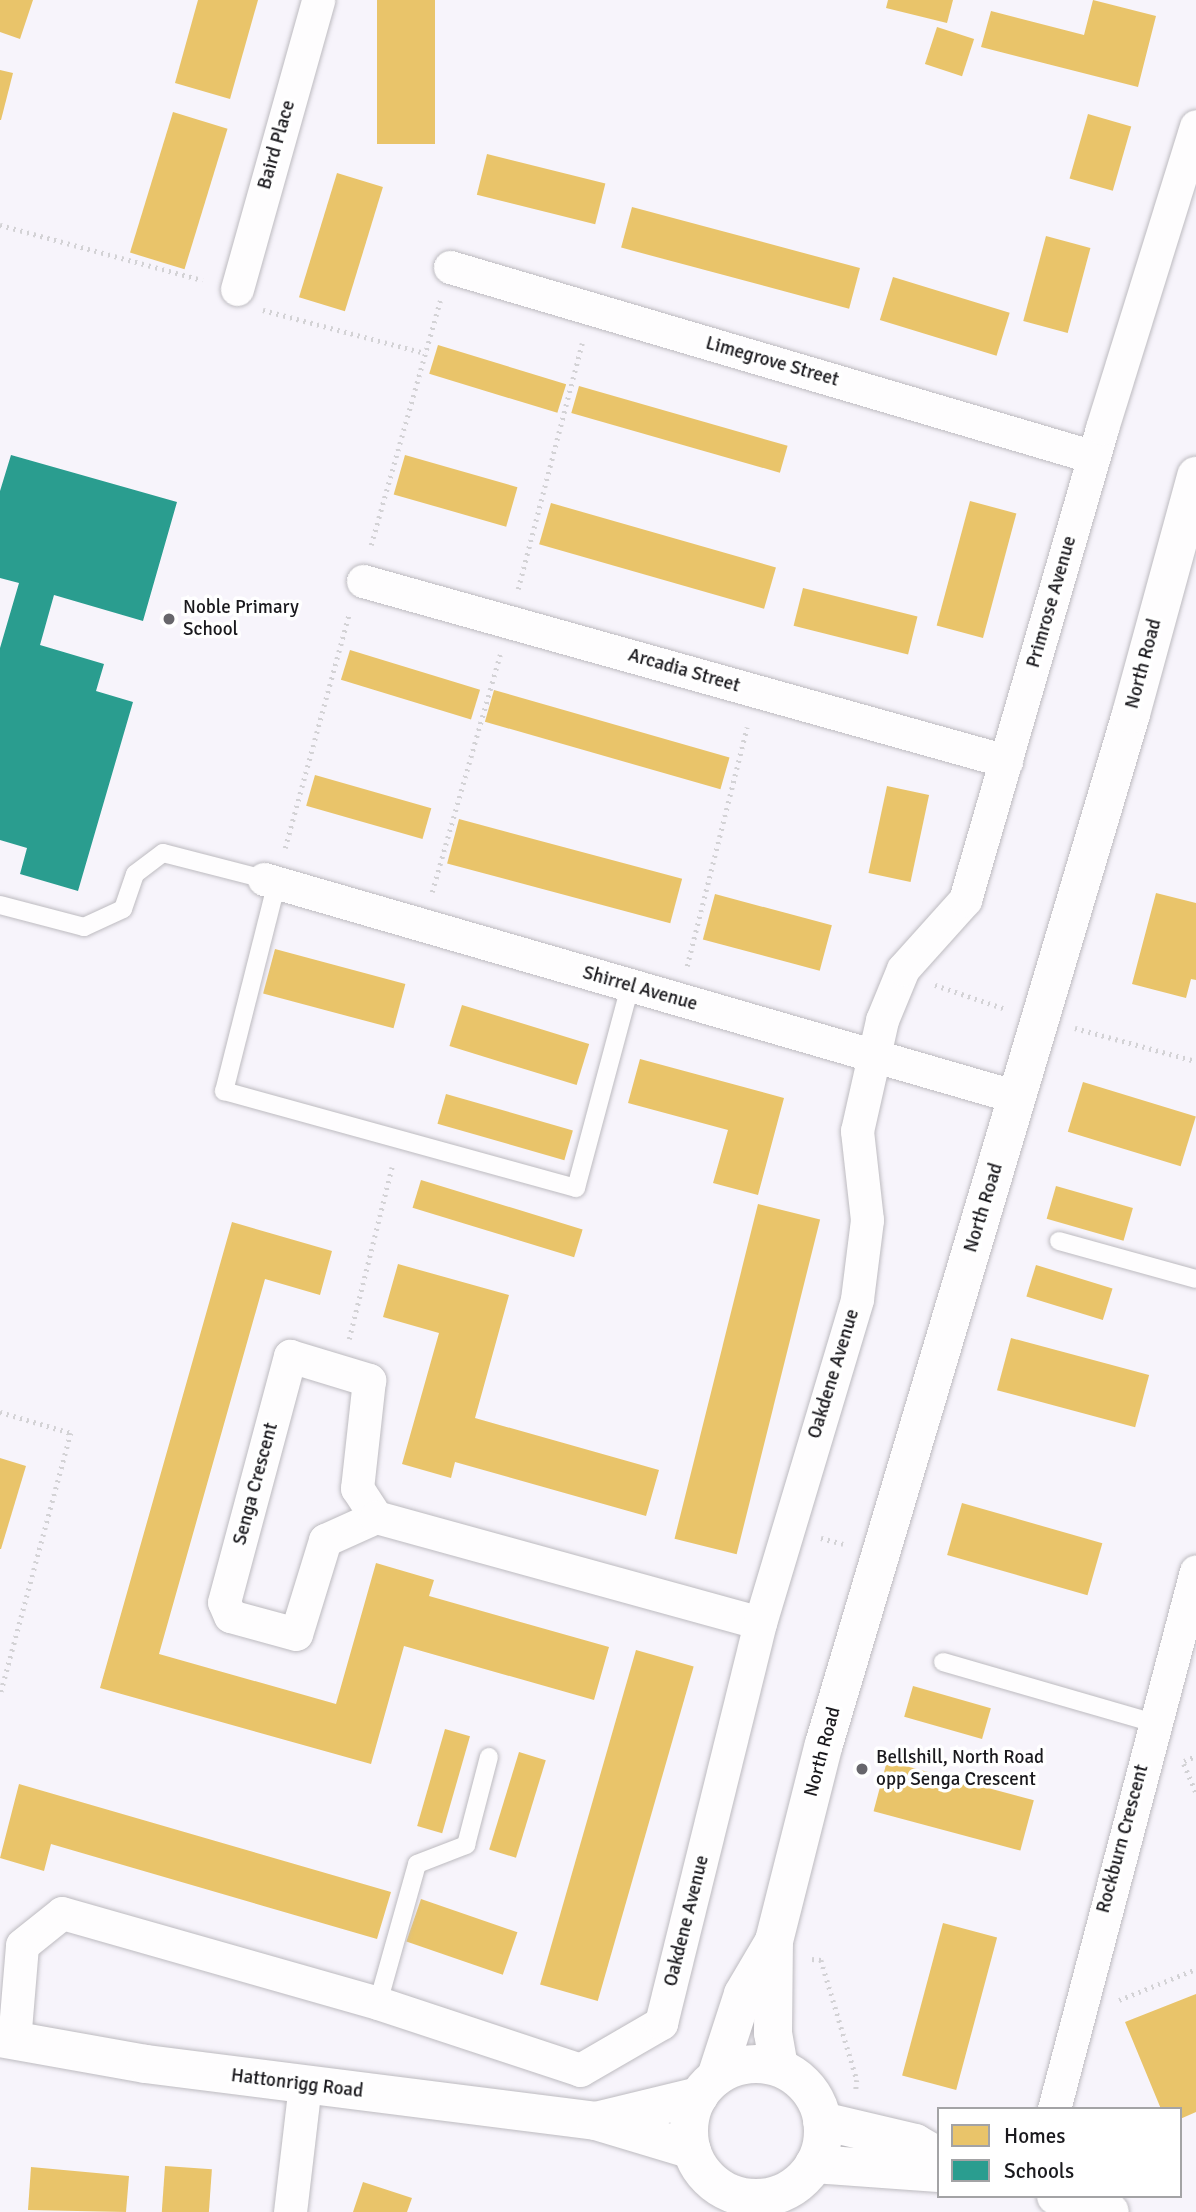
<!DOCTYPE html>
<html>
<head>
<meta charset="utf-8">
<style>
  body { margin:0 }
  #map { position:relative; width:1196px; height:2212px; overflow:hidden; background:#f7f4fb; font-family:Signika,sans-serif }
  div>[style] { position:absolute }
  .homes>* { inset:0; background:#e9c46a; transform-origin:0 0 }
  .schools>* { inset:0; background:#2a9d8f }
  .path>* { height:4.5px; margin-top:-2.25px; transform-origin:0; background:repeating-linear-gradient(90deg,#d3d2d5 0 2px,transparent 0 7px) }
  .roads { filter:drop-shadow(0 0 2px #bdbbc0) drop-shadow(0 0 2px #bdbbc0) }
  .service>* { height:18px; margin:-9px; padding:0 9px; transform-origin:9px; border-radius:9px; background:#fefdfe }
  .minor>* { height:33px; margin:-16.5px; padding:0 16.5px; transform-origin:16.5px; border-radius:16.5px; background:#fefdfe }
  .tertiary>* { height:38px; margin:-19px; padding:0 19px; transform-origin:19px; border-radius:19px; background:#fefdfe }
  .secondary>* { height:38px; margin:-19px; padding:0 19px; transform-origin:19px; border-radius:19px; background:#fefdfe }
  .secondary>.ring { margin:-19px; padding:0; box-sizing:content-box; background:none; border:38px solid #fefdfe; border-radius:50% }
  .dots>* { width:19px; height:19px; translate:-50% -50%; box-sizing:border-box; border:4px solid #fff; border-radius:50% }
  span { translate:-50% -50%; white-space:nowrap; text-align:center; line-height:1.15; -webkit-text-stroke:7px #fff; paint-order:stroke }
  .street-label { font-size:19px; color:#1a191d }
  .poi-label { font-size:19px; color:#1a191d }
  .left { translate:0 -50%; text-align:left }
  .legend { position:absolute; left:937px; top:2107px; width:245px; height:91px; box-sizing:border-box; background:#fff; border:2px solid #a3a3a5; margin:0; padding:9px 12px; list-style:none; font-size:21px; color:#1a191d }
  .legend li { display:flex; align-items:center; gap:14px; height:35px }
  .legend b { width:35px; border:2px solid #a3a3a5 }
</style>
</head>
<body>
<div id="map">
  <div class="homes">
    <i style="clip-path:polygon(0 0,33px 0,20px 39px,0 32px)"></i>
    <i style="clip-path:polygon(198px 0,258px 0,230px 99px,175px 83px)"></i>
    <i style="left:377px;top:0;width:58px;height:144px"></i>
    <i style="clip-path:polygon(888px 0,953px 0,947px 23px,886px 8px)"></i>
    <i style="clip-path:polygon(1093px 0,1156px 16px,1138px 87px,981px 47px,991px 11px,1084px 35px)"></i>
    <i style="left:937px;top:27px;width:39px;height:39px;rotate:18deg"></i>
    <i style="clip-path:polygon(0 70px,13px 73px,1px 120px,0 120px)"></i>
    <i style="left:173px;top:112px;width:57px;height:147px;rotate:17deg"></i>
    <i style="left:1088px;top:114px;width:45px;height:67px;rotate:16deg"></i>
    <i style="left:487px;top:154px;width:122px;height:42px;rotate:14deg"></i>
    <i style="left:337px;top:173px;width:48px;height:130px;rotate:17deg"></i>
    <i style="left:632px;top:207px;width:236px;height:42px;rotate:15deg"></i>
    <i style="left:1046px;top:236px;width:46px;height:88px;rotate:15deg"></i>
    <i style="left:893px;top:277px;width:122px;height:45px;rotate:17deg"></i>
    <i style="left:438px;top:345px;width:134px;height:30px;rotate:17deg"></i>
    <i style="left:579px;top:386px;width:217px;height:28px;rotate:16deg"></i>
    <i style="left:405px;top:455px;width:117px;height:41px;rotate:16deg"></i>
    <i style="left:970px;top:501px;width:48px;height:129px;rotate:15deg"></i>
    <i style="left:551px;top:503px;width:234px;height:43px;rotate:16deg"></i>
    <i style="left:803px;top:588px;width:118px;height:39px;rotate:14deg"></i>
    <i style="left:350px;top:650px;width:136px;height:31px;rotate:17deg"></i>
    <i style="left:494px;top:690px;width:245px;height:33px;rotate:16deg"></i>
    <i style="left:315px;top:775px;width:121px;height:32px;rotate:16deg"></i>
    <i style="left:887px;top:786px;width:43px;height:89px;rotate:12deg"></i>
    <i style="left:459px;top:819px;width:231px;height:46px;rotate:15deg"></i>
    <i style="clip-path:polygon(1156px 893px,1196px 903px,1196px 980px,1191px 979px,1186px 998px,1132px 984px)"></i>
    <i style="left:715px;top:894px;width:121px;height:47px;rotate:15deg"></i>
    <i style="left:275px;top:949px;width:135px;height:46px;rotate:15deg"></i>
    <i style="left:462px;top:1005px;width:133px;height:43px;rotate:17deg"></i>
    <i style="clip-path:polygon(640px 1059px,784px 1098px,758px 1195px,713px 1183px,728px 1130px,628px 1103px)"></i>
    <i style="left:1083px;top:1082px;width:118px;height:52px;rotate:17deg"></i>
    <i style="left:446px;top:1094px;width:132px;height:31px;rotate:16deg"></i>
    <i style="left:421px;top:1180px;width:169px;height:29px;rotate:17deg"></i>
    <i style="left:1056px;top:1186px;width:80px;height:34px;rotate:16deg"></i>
    <i style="left:758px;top:1204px;width:64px;height:345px;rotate:14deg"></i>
    <i style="clip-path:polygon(232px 1222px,332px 1251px,320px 1295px,265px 1279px,159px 1654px,336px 1704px,376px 1563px,434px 1580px,429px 1596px,609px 1647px,594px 1700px,404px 1646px,371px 1764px,100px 1688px)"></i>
    <i style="clip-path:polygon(398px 1264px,509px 1295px,475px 1418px,659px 1470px,646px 1516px,455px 1462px,451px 1478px,402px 1464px,439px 1333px,383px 1317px)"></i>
    <i style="left:1036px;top:1265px;width:80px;height:33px;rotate:17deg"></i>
    <i style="left:1011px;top:1338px;width:143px;height:54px;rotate:15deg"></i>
    <i style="clip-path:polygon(0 1458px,26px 1466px,1px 1549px,0 1549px)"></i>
    <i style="left:962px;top:1503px;width:146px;height:54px;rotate:16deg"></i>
    <i style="left:636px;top:1650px;width:60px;height:348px;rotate:16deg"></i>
    <i style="left:913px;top:1686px;width:81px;height:32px;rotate:16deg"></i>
    <i style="left:445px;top:1729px;width:26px;height:101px;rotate:16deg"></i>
    <i style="left:519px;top:1752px;width:28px;height:102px;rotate:17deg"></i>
    <i style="left:887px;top:1761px;width:152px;height:52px;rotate:15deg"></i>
    <i style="clip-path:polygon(19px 1784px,391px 1892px,377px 1939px,51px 1844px,44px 1871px,0 1858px)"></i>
    <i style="left:421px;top:1899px;width:102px;height:45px;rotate:19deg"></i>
    <i style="left:943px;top:1923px;width:56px;height:158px;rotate:15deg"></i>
    <i style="clip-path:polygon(1196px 1994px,1196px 2112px,1180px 2119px,1180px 2109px,1161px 2109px,1125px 2022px)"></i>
    <i style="left:165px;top:2166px;width:47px;height:46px;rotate:4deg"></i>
    <i style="clip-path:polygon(31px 2167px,129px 2176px,126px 2212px,28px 2210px)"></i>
    <i style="clip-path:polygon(363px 2182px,412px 2198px,407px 2212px,353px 2212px)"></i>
  </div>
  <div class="schools">
    <i style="clip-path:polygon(11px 455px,177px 502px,143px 621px,54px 595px,40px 645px,104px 664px,96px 691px,133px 702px,78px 891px,20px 874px,27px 848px,0 840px,0 648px,19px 583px,0 578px,0 491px)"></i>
  </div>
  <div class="path">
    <i style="left:0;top:225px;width:210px;rotate:15.2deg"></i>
    <i style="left:263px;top:310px;width:168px;rotate:14.9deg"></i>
    <i style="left:371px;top:545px;width:254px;rotate:-74.2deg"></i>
    <i style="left:518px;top:589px;width:254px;rotate:-75.4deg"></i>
    <i style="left:285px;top:848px;width:243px;rotate:-74.7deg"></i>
    <i style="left:432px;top:892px;width:247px;rotate:-74deg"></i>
    <i style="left:687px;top:966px;width:246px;rotate:-75.9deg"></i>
    <i style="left:935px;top:985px;width:72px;rotate:18.7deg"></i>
    <i style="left:1075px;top:1028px;width:125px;rotate:15.3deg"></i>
    <i style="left:349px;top:1339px;width:177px;rotate:-76deg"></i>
    <i style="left:0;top:1412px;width:74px;rotate:16.5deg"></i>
    <i style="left:71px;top:1433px;width:272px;rotate:105.1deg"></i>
    <i style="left:821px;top:1538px;width:23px;rotate:15deg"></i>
    <i style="left:1184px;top:1761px;width:13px;rotate:-23deg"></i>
    <i style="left:1184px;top:1764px;width:30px;rotate:67deg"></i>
    <i style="left:812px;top:1959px;width:9px;rotate:6deg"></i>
    <i style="left:821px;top:1960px;width:125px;rotate:73.3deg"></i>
    <i style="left:857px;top:2080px;width:10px;rotate:96deg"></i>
    <i style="left:1119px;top:2000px;width:83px;rotate:-21.9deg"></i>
  </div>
  <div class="roads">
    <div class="service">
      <i style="left:277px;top:882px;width:216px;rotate:104.2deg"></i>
      <i style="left:224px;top:1091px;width:365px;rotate:15.4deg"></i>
      <i style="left:576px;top:1188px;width:209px;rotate:-75deg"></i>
      <i style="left:0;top:905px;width:87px;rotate:14.7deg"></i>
      <i style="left:84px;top:927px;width:43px;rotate:-24.8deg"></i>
      <i style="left:123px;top:909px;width:37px;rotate:-71deg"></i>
      <i style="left:135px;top:874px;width:35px;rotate:-37deg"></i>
      <i style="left:163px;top:853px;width:104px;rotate:14.4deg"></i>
      <i style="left:1059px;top:1241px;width:142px;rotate:15.5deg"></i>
      <i style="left:943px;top:1662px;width:221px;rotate:16.1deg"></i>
      <i style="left:378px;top:2003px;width:144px;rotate:-74.3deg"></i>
      <i style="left:417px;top:1864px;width:53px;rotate:-21.2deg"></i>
      <i style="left:466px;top:1845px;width:91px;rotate:-75.4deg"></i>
    </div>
    <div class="minor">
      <i style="left:450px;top:267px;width:671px;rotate:16.44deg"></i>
      <i style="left:237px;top:289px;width:300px;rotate:-74.3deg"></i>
      <i style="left:363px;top:581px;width:668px;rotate:15.64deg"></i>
      <i style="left:264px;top:879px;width:784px;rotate:16.15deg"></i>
      <i style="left:290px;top:1356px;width:83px;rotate:16.9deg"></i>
      <i style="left:369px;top:1380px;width:109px;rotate:96.3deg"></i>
      <i style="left:357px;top:1488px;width:35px;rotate:57deg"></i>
      <i style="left:376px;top:1517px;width:56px;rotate:155.7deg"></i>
      <i style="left:325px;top:1540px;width:98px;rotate:107.1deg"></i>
      <i style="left:296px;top:1634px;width:68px;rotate:-164.7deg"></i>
      <i style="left:230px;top:1616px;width:15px;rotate:-113deg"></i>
      <i style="left:224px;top:1602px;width:255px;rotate:-75deg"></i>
      <i style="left:376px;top:1517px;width:398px;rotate:15.4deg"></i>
      <i style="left:14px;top:2041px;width:96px;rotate:-85.2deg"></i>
      <i style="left:22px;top:1945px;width:51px;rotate:-38.7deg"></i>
      <i style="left:62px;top:1913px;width:329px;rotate:15.9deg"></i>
      <i style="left:378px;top:2003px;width:213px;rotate:18.3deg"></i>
      <i style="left:580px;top:2070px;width:94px;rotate:-30.1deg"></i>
      <i style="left:661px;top:2023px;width:412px;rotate:-76.1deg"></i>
      <i style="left:760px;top:1623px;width:338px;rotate:-73.3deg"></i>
      <i style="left:857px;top:1299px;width:80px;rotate:-82.8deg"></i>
      <i style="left:867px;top:1220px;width:90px;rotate:-96.4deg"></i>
      <i style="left:857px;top:1131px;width:114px;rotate:-77.3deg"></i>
      <i style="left:882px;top:1020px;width:55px;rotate:-67.6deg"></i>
      <i style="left:903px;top:969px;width:93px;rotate:-48.1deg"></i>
      <i style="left:965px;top:900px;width:491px;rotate:-73.8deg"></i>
      <i style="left:1102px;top:428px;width:316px;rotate:-72.7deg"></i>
      <i style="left:1054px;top:2109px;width:556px;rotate:-75.21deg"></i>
      <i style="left:290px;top:2212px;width:128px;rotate:-83.3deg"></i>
    </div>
    <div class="tertiary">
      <i style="left:0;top:2038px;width:148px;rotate:10.1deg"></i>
      <i style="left:146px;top:2064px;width:454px;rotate:7.2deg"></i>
      <i style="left:596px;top:2121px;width:100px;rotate:16.8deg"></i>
      <i style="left:596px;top:2121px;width:106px;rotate:-13.6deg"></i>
      <i style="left:822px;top:2121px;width:96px;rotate:13.3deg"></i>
      <i style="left:915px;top:2143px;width:28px;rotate:30deg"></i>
      <i style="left:814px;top:2164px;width:125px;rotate:4.1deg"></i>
      <i style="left:1056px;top:2196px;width:56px;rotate:16.5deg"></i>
    </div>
    <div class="secondary">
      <i class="ring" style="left:689px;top:2064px;width:96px;height:96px"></i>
      <i style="left:779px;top:2067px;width:35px;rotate:-100deg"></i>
      <i style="left:773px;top:2033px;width:92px;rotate:-89.4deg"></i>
      <i style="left:774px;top:1941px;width:203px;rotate:-75.8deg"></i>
      <i style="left:824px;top:1744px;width:1075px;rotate:-73.4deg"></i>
      <i style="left:1131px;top:714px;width:247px;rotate:-74.7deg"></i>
      <i style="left:716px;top:2077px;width:87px;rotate:-72deg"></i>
      <i style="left:743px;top:1994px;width:59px;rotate:-59.5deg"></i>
    </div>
  </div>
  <div class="dots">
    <i style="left:169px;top:619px;background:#67666b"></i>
    <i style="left:862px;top:1769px;background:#67666b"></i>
  </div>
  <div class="street-label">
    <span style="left:277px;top:145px;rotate:-74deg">Baird Place</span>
    <span style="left:772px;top:362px;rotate:16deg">Limegrove Street</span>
    <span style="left:1052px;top:602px;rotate:-74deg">Primrose Avenue</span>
    <span style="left:1144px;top:664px;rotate:-75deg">North Road</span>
    <span style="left:684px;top:671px;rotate:16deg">Arcadia Street</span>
    <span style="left:640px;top:989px;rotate:16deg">Shirrel Avenue</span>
    <span style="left:984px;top:1208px;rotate:-73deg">North Road</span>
    <span style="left:834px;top:1374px;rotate:-73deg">Oakdene Avenue</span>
    <span style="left:256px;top:1484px;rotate:-75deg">Senga Crescent</span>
    <span style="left:823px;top:1752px;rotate:-75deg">North Road</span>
    <span style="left:1123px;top:1839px;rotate:-75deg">Rockburn Crescent</span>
    <span style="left:687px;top:1921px;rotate:-76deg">Oakdene Avenue</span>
    <span style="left:297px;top:2084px;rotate:7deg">Hattonrigg Road</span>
  </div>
  <div class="poi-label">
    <span class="left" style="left:183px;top:619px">Noble Primary<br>School</span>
    <span class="left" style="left:876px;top:1769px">Bellshill, North Road<br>opp Senga Crescent</span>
  </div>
  <ul class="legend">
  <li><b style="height:19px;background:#e9c46a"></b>Homes</li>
  <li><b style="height:19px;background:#2a9d8f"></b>Schools</li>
  </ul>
</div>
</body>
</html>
